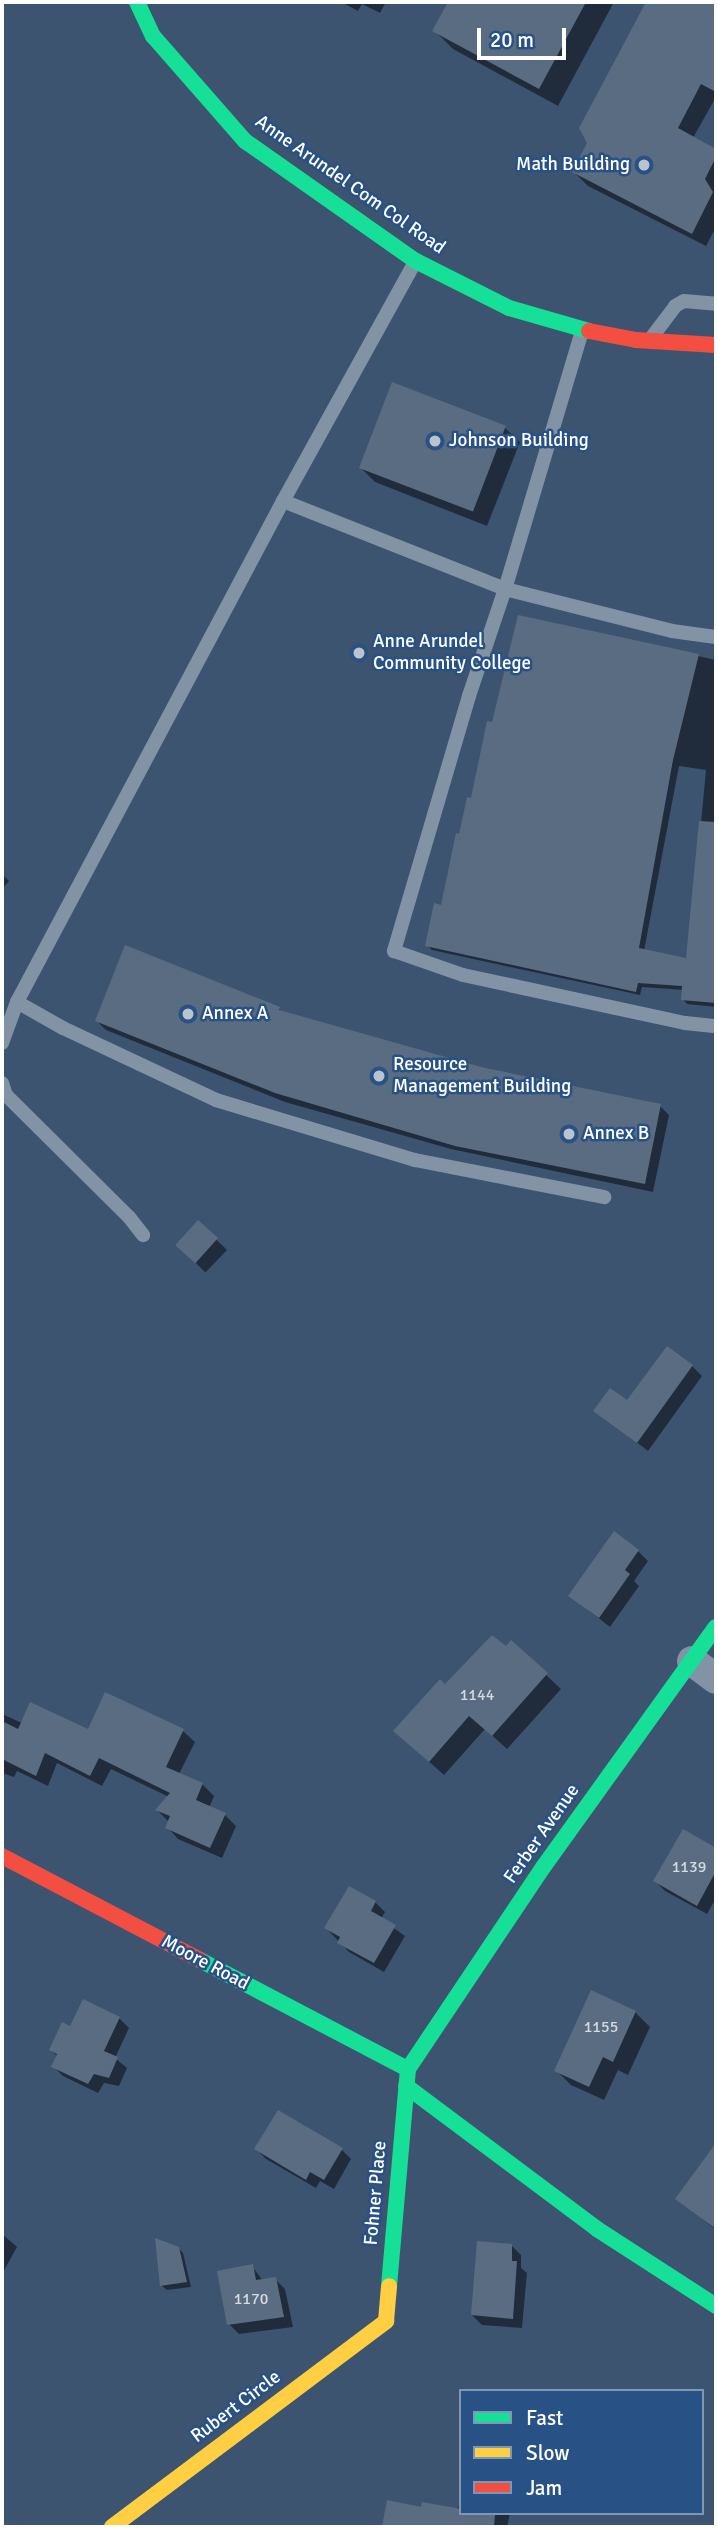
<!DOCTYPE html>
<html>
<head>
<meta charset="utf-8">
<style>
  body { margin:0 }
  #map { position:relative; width:718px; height:2529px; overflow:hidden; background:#3d5470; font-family:Signika,sans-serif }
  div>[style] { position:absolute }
  .shadow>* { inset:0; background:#0007; transform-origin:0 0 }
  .building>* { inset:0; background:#5a6c82; transform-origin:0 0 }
  .lane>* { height:14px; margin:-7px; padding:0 7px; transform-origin:7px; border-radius:7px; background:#8393a6 }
  .street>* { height:30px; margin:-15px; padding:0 15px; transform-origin:15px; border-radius:15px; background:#8393a6 }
  .fast>* { height:16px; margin:-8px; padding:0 8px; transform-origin:8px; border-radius:8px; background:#16e098 }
  .slow>* { height:16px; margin:-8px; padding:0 8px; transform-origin:8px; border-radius:8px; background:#ffcf43 }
  .jam>* { height:16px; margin:-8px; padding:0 8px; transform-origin:8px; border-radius:8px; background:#f24e42 }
  .dots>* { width:19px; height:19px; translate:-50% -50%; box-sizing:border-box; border:4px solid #285185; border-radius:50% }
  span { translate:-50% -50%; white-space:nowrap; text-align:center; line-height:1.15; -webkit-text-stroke:5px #285185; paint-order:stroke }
  .number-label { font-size:16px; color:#d6dae0 }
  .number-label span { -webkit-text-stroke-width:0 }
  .poi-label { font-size:19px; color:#fff }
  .right { translate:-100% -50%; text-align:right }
  .left { translate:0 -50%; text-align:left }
  .street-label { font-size:19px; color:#fff }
  .frame { position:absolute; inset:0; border:4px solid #fff; pointer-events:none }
  .legend { position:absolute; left:459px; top:2389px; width:245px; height:126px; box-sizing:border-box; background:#285185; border:2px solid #7e97b6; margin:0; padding:9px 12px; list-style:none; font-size:21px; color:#fff }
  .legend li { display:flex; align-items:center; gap:14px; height:35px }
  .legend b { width:35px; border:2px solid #7e97b6 }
  .scale { position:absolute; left:477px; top:28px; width:89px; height:32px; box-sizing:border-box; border:4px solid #fff; border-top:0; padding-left:9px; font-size:21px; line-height:24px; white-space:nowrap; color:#fff; -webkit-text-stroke:5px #285185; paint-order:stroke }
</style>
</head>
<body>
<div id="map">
  <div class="shadow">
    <i style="clip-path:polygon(341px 2px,386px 2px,380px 13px,362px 4px,358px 11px)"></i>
    <i style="clip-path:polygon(450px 2px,614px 2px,558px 106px,453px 49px,435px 31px)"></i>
    <i style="clip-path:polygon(648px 2px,716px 2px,716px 97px,693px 138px,716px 151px,716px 227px,706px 246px,588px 186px,574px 172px,589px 143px,581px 128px)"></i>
    <i style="clip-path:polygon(505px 428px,520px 442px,487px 526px,375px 482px,360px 467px)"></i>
    <i style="clip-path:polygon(evenodd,519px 617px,716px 660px,716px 1007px,687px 1004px,683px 999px,684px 990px,642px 987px,640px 995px,432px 950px,427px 945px,443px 907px,494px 724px,519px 617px,679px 766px,706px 770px,688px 961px,644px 951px,679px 766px)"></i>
    <i style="clip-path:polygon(2px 874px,9px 881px,2px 889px)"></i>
    <i style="clip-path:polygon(279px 1009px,284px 1013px,484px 1070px,660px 1106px,669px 1115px,653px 1192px,451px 1149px,285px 1102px,106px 1030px,97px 1021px)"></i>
    <i style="left:199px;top:1223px;width:39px;height:31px;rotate:44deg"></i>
    <i style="clip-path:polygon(692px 1366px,702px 1376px,648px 1451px,596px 1411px,627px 1403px)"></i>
    <i style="clip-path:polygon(638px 1551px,648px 1561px,634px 1581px,639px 1586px,610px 1627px,570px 1596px)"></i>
    <i style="clip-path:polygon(511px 1642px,561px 1689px,507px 1749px,485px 1729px,444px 1775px,410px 1745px)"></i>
    <i style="clip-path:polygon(106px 1694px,183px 1731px,195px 1742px,179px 1774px,202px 1784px,214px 1796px,209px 1808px,225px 1815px,236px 1826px,222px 1858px,178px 1839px,167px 1827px,169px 1822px,157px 1810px,169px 1797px,111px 1769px,102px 1786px,57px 1763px,48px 1786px,17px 1771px,14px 1777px,2px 1773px,2px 1714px,22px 1723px,89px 1732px)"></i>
    <i style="clip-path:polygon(684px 1831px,716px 1850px,716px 1898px,707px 1914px,665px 1891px,655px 1881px)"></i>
    <i style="clip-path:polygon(375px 1902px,385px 1912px,381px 1919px,405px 1936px,384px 1972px,349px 1952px,326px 1928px)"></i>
    <i style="clip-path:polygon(635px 2012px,650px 2027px,628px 2075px,618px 2070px,604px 2100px,571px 2085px,556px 2070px)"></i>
    <i style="clip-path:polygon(119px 2018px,129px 2028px,115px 2058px,127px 2068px,119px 2086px,104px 2083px,98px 2093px,63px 2076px,53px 2066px,58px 2057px,51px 2050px,70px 2028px)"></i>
    <i style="clip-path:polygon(256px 2149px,342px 2150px,351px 2159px,334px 2189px,320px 2181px,316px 2188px,266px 2159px)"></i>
    <i style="clip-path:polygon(712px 2152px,716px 2155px,716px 2230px,678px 2199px)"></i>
    <i style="clip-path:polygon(2px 2234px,17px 2247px,2px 2274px)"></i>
    <i style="clip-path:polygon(511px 2245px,521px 2255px,521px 2268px,527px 2273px,522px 2328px,482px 2325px,472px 2315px)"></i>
    <i style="clip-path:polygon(178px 2248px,183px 2253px,191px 2287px,167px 2290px,162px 2286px)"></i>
    <i style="clip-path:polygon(252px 2266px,263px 2281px,275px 2279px,285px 2289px,293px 2327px,239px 2334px,229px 2324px)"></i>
    <i style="clip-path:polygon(461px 2492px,461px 2513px,510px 2513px,507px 2527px,384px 2527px,388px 2502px,423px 2509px,458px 2510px)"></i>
  </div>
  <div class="building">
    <i style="clip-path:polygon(448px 2px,586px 2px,539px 89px,432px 31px)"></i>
    <i style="clip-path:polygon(646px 2px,716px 2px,716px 92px,701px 84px,678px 128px,716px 149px,716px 157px,705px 179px,713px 192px,692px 234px,572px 172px,587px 143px,579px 128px)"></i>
    <i style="left:392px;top:382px;width:122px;height:92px;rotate:21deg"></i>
    <i style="clip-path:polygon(518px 615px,699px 654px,673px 760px,639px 948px,686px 958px,699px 821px,716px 822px,716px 1003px,681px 1000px,682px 986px,638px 983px,636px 992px,425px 946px,434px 903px,441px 905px,456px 833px,459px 834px,467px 797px,471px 798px,487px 721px,492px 722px)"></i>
    <i style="clip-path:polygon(125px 945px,280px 1007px,279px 1010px,485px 1068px,661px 1104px,645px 1184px,455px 1146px,275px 1093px,95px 1021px)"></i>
    <i style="left:198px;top:1220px;width:27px;height:34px;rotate:42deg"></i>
    <i style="clip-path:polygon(667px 1346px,693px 1365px,637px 1443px,593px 1411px,610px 1388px,627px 1400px)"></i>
    <i style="clip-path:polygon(614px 1531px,639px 1550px,625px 1570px,630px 1574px,599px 1618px,568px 1596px)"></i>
    <i style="clip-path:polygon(492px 1635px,506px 1646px,511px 1640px,548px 1673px,492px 1736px,469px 1716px,429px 1762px,393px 1731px,440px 1679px,445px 1684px)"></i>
    <i style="clip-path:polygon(105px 1692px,184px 1729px,166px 1767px,203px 1783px,196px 1800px,226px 1813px,210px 1848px,165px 1828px,170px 1816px,155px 1810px,170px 1793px,99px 1758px,90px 1776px,45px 1753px,36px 1776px,2px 1759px,2px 1721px,18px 1729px,30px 1702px,88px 1729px)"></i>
    <i style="clip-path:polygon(683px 1829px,716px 1848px,716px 1871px,697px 1906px,653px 1881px)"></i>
    <i style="clip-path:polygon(349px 1886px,376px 1901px,371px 1911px,396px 1925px,374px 1963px,337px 1943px,340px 1937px,324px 1928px)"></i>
    <i style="clip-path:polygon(591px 1990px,636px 2011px,613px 2062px,603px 2057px,589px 2087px,554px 2071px)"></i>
    <i style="clip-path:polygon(83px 1999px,120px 2017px,104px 2051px,118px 2057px,109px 2078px,94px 2074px,88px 2084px,51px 2067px,57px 2054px,49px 2050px,62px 2022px,70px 2026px)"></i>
    <i style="clip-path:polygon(278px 2110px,343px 2148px,324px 2180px,310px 2172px,306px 2180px,254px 2149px)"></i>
    <i style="clip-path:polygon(716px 2143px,716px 2229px,675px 2199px)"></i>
    <i style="clip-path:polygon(155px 2238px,179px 2247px,187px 2282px,160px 2286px)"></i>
    <i style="clip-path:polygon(477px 2241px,512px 2244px,512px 2261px,517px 2261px,513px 2319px,471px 2315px)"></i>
    <i style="clip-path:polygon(253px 2264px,256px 2280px,276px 2277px,284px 2317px,227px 2325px,217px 2271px)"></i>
    <i style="clip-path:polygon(387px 2500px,421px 2507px,422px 2502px,461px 2509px,461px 2513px,495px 2515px,494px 2527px,382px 2527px)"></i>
  </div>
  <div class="lane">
    <i style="left:415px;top:262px;width:273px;rotate:118.9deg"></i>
    <i style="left:283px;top:501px;width:567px;rotate:117.97deg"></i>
    <i style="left:17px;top:1002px;width:53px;rotate:29.5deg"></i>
    <i style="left:63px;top:1028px;width:169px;rotate:25.2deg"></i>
    <i style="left:216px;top:1100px;width:208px;rotate:16.8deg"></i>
    <i style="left:415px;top:1160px;width:193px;rotate:11.1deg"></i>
    <i style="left:582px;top:331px;width:269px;rotate:106.6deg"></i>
    <i style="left:505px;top:589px;width:113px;rotate:108.6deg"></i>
    <i style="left:469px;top:696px;width:266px;rotate:106.4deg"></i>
    <i style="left:394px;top:951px;width:73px;rotate:19.2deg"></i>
    <i style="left:463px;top:975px;width:227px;rotate:12.2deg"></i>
    <i style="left:685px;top:1023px;width:31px;rotate:6deg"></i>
    <i style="left:652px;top:337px;width:39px;rotate:-53deg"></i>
    <i style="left:675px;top:306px;width:10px;rotate:-29deg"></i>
    <i style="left:684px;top:301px;width:32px;rotate:5deg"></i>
    <i style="left:283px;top:501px;width:239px;rotate:21.6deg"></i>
    <i style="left:505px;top:589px;width:172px;rotate:14.1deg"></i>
    <i style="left:672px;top:631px;width:44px;rotate:7.8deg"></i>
    <i style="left:2px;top:1043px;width:44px;rotate:-69.9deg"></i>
    <i style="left:2px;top:1083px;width:13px;rotate:72deg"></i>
    <i style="left:6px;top:1095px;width:173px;rotate:44.8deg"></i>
    <i style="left:129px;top:1217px;width:23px;rotate:52deg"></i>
  </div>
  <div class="street">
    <i style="left:692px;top:1661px;width:30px;rotate:37deg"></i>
  </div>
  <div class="fast">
    <i style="left:137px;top:2px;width:38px;rotate:65deg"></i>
    <i style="left:153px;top:36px;width:140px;rotate:48.8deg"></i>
    <i style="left:245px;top:141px;width:209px;rotate:35.1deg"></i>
    <i style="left:416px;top:261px;width:104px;rotate:26.8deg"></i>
    <i style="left:509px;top:308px;width:83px;rotate:16deg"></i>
    <i style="left:200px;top:1960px;width:235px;rotate:27.7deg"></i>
    <i style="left:406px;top:2086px;width:239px;rotate:36.8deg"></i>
    <i style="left:597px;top:2229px;width:142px;rotate:32.9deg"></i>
    <i style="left:389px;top:2286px;width:218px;rotate:-85deg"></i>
    <i style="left:408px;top:2069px;width:244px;rotate:-56.2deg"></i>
    <i style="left:544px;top:1866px;width:294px;rotate:-54.3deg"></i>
  </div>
  <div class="slow">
    <i style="left:112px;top:2527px;width:343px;rotate:-36.9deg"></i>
    <i style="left:386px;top:2321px;width:35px;rotate:-85deg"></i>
  </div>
  <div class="jam">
    <i style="left:589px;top:331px;width:48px;rotate:10.8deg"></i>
    <i style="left:636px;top:340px;width:80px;rotate:3.6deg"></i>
    <i style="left:2px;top:1856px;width:224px;rotate:27.7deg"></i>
  </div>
  <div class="dots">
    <i style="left:644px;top:165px;background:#bbc3cd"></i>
    <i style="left:435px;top:441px;background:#bbc3cd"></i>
    <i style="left:359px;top:653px;background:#bbc3cd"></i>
    <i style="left:188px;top:1014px;background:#bbc3cd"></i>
    <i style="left:379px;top:1076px;background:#bbc3cd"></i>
    <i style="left:569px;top:1134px;background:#bbc3cd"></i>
  </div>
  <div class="number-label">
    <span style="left:477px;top:1695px">1144</span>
    <span style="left:689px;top:1867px">1139</span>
    <span style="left:601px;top:2027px">1155</span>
    <span style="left:251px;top:2299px">1170</span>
  </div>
  <div class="poi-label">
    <span class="right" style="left:630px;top:165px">Math Building</span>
    <span class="left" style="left:449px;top:441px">Johnson Building</span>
    <span class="left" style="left:373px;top:653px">Anne Arundel<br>Community College</span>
    <span class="left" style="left:202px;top:1014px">Annex A</span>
    <span class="left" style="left:393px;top:1076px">Resource<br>Management Building</span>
    <span class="left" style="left:583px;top:1134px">Annex B</span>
  </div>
  <div class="street-label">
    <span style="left:350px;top:185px;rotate:35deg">Anne Arundel Com Col Road</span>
    <span style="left:542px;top:1834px;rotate:-55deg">Ferber Avenue</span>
    <span style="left:205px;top:1963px;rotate:28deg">Moore Road</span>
    <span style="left:376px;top:2193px;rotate:-85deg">Fohner Place</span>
    <span style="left:236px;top:2407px;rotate:-37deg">Rubert Circle</span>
  </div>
  <div class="frame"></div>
  <ul class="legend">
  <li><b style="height:9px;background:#16e098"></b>Fast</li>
  <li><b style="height:9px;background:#ffcf43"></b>Slow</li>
  <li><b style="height:9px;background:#f24e42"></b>Jam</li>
  </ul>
  <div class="scale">20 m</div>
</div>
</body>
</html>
